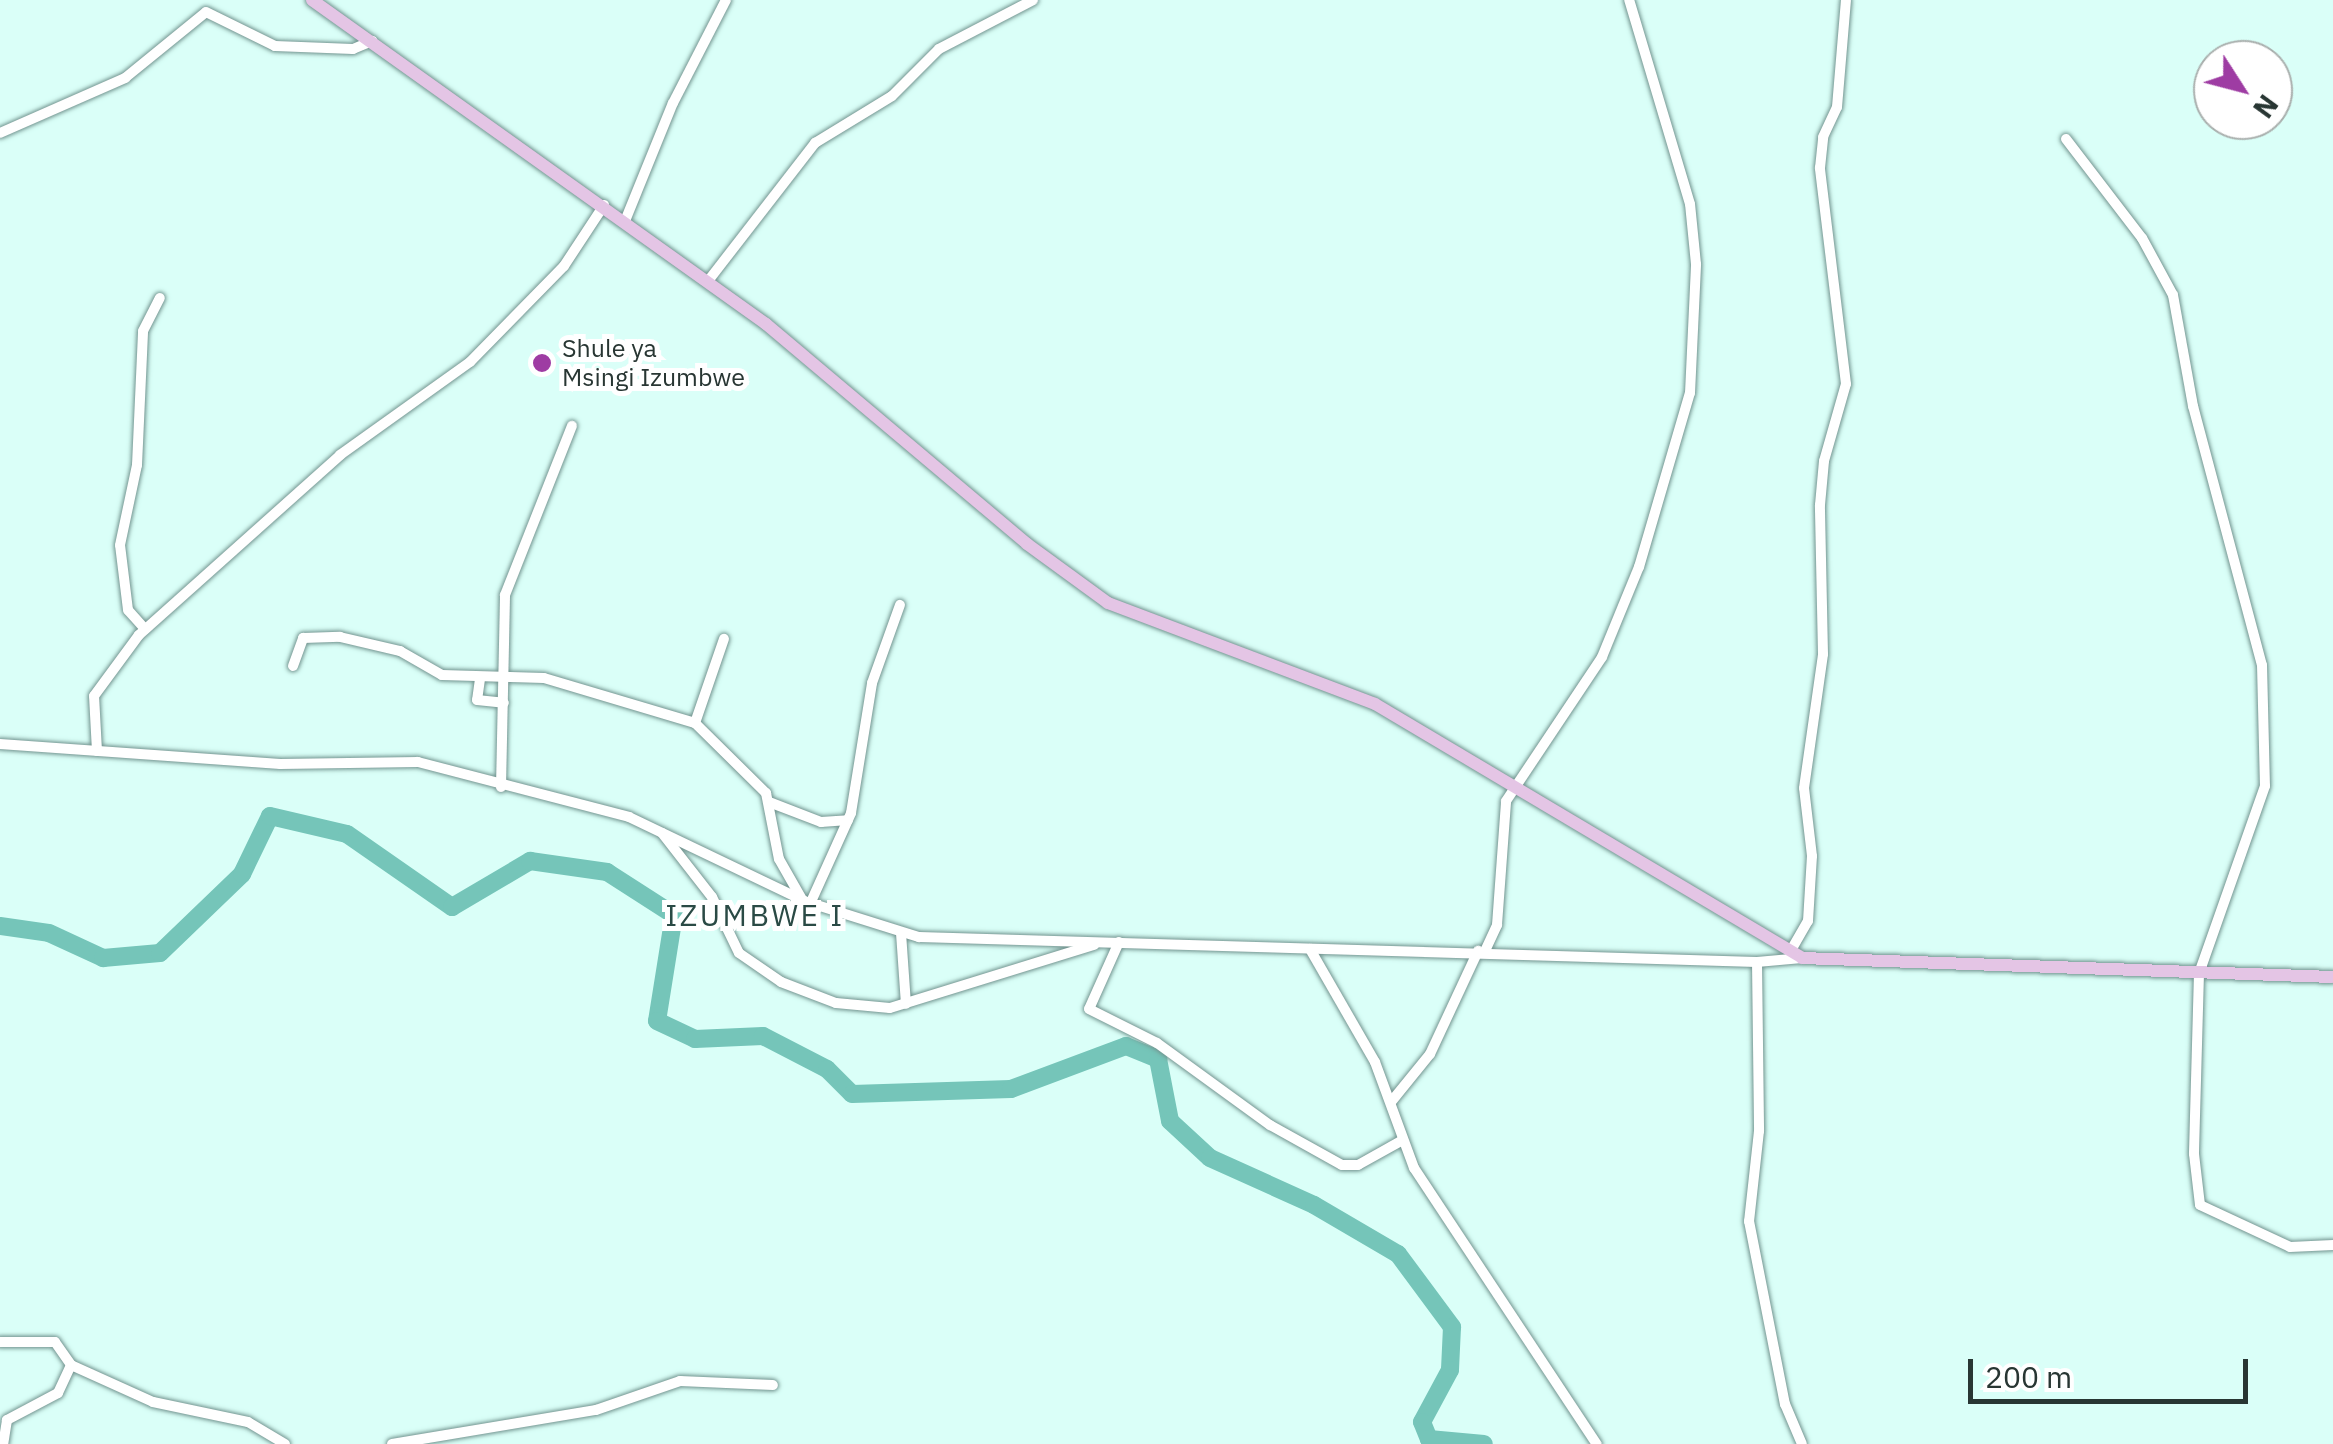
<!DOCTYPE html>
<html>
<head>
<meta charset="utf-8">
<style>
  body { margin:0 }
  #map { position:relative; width:2333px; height:1444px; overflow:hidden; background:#dafff8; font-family:"IBM Plex Sans",sans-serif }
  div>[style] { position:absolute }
  .river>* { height:18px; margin:-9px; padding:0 9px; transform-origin:9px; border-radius:9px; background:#75c5b9 }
  .roads { filter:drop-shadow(0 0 2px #739590) drop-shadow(0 0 2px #739590) }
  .minor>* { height:10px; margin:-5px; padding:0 5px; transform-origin:5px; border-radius:5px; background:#fff }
  .major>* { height:12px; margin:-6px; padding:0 6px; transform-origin:6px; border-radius:6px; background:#e4c5e5 }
  .dots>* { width:28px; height:28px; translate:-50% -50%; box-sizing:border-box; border:5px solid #fff; border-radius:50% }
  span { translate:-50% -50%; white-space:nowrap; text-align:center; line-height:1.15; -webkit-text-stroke:10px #fff; paint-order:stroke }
  .poi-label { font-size:25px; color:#283633 }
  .left { translate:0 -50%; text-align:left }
  .quarter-label { font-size:30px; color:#2a4a45; letter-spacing:2.5px }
  .north { position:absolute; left:2193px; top:40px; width:100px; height:100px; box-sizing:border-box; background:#fff; border:2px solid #a9afad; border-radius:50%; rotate:126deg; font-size:28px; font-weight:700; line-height:40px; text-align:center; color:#283633 }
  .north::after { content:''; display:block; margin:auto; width:35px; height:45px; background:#9e3ca3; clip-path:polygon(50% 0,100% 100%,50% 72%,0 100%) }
  .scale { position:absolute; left:1968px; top:1359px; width:280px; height:45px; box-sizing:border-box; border:5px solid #283633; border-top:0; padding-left:12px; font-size:30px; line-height:35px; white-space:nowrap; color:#283633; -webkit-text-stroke:8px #fff; paint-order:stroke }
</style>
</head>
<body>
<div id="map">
  <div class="river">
    <i style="left:0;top:926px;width:49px;rotate:8.1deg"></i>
    <i style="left:49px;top:933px;width:60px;rotate:24.8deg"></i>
    <i style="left:103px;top:958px;width:57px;rotate:-5deg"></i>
    <i style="left:160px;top:953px;width:114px;rotate:-43.9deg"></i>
    <i style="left:242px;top:874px;width:64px;rotate:-64.2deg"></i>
    <i style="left:270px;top:816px;width:79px;rotate:13.2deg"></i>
    <i style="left:347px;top:834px;width:128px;rotate:34.8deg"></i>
    <i style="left:452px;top:907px;width:91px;rotate:-30.5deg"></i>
    <i style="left:530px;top:861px;width:78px;rotate:8.1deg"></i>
    <i style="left:607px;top:872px;width:80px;rotate:32.7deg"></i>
    <i style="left:674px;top:915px;width:107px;rotate:99.1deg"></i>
    <i style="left:657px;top:1021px;width:42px;rotate:25.3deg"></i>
    <i style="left:695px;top:1039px;width:68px;rotate:-2.5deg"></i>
    <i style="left:763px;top:1036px;width:72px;rotate:27.3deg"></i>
    <i style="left:827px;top:1069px;width:35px;rotate:45deg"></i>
    <i style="left:852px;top:1094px;width:159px;rotate:-1.8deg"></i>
    <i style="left:1011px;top:1089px;width:123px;rotate:-20.5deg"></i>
    <i style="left:1126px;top:1046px;width:35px;rotate:22deg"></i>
    <i style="left:1158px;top:1059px;width:63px;rotate:79deg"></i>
    <i style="left:1170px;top:1121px;width:54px;rotate:42.8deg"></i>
    <i style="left:1210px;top:1158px;width:114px;rotate:24.3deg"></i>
    <i style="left:1314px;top:1205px;width:97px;rotate:30.3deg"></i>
    <i style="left:1398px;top:1254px;width:91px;rotate:53.5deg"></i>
    <i style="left:1452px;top:1327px;width:43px;rotate:92.7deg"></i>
    <i style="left:1450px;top:1370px;width:59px;rotate:118.3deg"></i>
    <i style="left:1422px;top:1422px;width:18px;rotate:68deg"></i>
    <i style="left:1429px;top:1439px;width:55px;rotate:5.2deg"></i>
  </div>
  <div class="roads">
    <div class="minor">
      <i style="left:0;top:133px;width:137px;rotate:-23.7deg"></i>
      <i style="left:125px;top:78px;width:104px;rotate:-39.2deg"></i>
      <i style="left:206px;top:12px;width:77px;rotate:26.2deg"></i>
      <i style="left:275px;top:46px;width:78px;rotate:2.2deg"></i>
      <i style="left:353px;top:49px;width:21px;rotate:-23deg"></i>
      <i style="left:2066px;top:139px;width:125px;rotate:52.5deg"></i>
      <i style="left:2142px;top:238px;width:65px;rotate:61.5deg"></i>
      <i style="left:2173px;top:295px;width:113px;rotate:79.8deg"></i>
      <i style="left:2193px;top:406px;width:268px;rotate:75.1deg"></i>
      <i style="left:2262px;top:665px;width:121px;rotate:88.6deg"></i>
      <i style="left:2265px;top:786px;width:198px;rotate:109.4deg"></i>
      <i style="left:2199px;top:973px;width:181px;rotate:91.6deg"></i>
      <i style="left:2194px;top:1154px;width:51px;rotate:83.3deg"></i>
      <i style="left:2200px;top:1205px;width:99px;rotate:25deg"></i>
      <i style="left:2290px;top:1247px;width:43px;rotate:-2.7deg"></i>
      <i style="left:625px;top:221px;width:127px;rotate:-67.9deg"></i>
      <i style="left:673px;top:103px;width:116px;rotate:-62.8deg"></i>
      <i style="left:708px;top:281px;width:175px;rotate:-52.2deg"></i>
      <i style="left:815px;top:143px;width:90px;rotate:-31.4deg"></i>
      <i style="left:892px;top:96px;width:66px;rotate:-45deg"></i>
      <i style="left:939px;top:49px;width:106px;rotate:-27.5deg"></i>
      <i style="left:145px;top:629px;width:25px;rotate:-132deg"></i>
      <i style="left:128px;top:610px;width:65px;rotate:-97deg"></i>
      <i style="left:120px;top:545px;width:82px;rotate:-78deg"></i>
      <i style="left:137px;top:465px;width:134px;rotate:-87.4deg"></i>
      <i style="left:143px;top:331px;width:37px;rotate:-63deg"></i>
      <i style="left:293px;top:666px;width:30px;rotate:-70deg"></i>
      <i style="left:303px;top:638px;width:37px;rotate:-2deg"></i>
      <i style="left:340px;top:637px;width:62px;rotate:13.1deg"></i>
      <i style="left:400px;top:651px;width:48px;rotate:29.7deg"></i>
      <i style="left:442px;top:675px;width:102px;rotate:1.7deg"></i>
      <i style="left:544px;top:678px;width:158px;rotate:16.6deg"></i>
      <i style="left:695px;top:723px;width:100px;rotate:44.6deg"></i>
      <i style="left:766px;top:793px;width:67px;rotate:78.9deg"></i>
      <i style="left:779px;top:859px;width:48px;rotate:60.3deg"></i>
      <i style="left:480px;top:679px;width:21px;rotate:98deg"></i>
      <i style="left:477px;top:700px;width:27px;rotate:6deg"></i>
      <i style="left:695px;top:723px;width:89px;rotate:-71deg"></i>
      <i style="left:0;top:744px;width:281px;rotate:4.1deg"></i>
      <i style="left:280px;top:764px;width:138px;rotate:-0.8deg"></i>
      <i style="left:418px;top:762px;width:218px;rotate:14.6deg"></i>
      <i style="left:629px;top:817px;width:194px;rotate:25.6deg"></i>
      <i style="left:804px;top:901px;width:121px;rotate:17.4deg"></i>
      <i style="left:919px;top:937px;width:838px;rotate:1.71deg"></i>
      <i style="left:1757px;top:962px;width:45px;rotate:-5.1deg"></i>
      <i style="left:97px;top:751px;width:55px;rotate:-93.1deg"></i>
      <i style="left:94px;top:696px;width:76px;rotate:-53.6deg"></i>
      <i style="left:139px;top:635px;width:270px;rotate:-41.8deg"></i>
      <i style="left:340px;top:455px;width:160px;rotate:-35.6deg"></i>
      <i style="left:470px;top:362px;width:134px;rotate:-45.6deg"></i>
      <i style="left:564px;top:266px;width:73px;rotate:-56.7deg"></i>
      <i style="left:501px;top:787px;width:192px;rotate:-88.8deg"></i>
      <i style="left:505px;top:595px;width:182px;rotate:-68.4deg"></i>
      <i style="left:769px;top:802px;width:56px;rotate:21deg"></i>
      <i style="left:821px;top:822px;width:27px;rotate:-4deg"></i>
      <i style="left:662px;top:833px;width:81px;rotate:52deg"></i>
      <i style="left:712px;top:897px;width:62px;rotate:64.3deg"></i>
      <i style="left:739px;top:953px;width:51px;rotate:34.6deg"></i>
      <i style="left:781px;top:982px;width:59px;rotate:20.9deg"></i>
      <i style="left:836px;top:1003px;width:54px;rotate:5.3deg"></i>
      <i style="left:890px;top:1008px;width:214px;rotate:-17.2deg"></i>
      <i style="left:810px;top:904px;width:100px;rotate:-65.7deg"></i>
      <i style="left:851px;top:813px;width:132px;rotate:-80.8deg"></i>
      <i style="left:872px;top:683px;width:83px;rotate:-70.3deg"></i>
      <i style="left:901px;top:933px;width:71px;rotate:86deg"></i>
      <i style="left:1119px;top:942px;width:73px;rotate:114.1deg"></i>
      <i style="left:1089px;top:1009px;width:76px;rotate:26.6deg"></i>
      <i style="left:1157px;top:1043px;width:140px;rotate:36deg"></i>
      <i style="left:1270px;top:1125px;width:82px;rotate:29.1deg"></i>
      <i style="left:1342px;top:1165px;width:16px"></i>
      <i style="left:1358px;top:1165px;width:51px;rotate:-29.1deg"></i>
      <i style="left:1310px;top:949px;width:130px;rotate:60.1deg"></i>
      <i style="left:1375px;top:1062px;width:113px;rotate:69.8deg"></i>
      <i style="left:1414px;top:1168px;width:331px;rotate:56.5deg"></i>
      <i style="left:1485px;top:951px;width:29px;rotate:-65deg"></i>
      <i style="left:1497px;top:925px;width:124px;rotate:-85.8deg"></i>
      <i style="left:1506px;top:801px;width:173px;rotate:-56.3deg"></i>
      <i style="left:1602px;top:657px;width:97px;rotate:-67.7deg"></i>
      <i style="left:1639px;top:567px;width:181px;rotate:-73.7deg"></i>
      <i style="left:1690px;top:393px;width:129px;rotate:-87.3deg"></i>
      <i style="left:1696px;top:264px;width:60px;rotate:-95.7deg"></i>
      <i style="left:1690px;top:204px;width:213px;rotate:-106.6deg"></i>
      <i style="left:1790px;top:952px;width:36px;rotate:-60deg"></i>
      <i style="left:1808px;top:921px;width:65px;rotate:-86.5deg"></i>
      <i style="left:1812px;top:856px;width:68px;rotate:-96.7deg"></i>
      <i style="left:1804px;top:788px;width:135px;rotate:-81.9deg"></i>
      <i style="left:1823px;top:654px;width:149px;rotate:-91.2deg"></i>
      <i style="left:1820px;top:505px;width:44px;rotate:-84.8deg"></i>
      <i style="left:1824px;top:461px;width:80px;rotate:-74.1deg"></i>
      <i style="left:1846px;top:384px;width:218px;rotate:-96.9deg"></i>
      <i style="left:1820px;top:168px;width:31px;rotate:-84deg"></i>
      <i style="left:1823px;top:137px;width:33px;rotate:-65deg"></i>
      <i style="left:1837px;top:107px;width:107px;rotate:-85.2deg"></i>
      <i style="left:1757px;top:962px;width:169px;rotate:89.3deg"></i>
      <i style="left:1759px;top:1131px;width:91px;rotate:96.3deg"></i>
      <i style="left:1749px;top:1221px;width:187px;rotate:78.9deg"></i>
      <i style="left:1785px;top:1404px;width:43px;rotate:67deg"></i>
      <i style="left:1391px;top:1102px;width:62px;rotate:-50.9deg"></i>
      <i style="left:1430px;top:1054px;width:114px;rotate:-65deg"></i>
      <i style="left:0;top:1342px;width:55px"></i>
      <i style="left:55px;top:1342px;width:28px;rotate:55deg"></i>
      <i style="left:71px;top:1365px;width:31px;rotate:115deg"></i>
      <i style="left:58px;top:1393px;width:58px;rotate:152.1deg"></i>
      <i style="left:7px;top:1420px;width:24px;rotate:99deg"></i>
      <i style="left:71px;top:1365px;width:90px;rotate:24.3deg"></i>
      <i style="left:153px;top:1402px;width:97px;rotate:11.9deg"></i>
      <i style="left:248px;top:1422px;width:43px;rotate:30.7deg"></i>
      <i style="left:392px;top:1444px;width:207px;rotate:-9.5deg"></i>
      <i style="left:596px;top:1410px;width:89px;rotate:-19deg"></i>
      <i style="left:680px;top:1381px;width:93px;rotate:2.5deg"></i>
    </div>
    <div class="major">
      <i style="left:312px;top:0;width:558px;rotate:35.51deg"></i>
      <i style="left:766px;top:324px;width:341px;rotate:40.1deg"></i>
      <i style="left:1027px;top:544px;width:100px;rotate:36.1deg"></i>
      <i style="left:1108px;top:603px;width:285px;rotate:20.7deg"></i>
      <i style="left:1375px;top:704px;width:497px;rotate:30.7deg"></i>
      <i style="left:1802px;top:958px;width:531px;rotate:2.05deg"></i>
    </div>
  </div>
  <div class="dots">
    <i style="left:542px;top:363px;background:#9e3ca3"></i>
  </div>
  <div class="poi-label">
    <span class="left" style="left:562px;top:363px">Shule ya<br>Msingi Izumbwe</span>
  </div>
  <div class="quarter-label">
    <span style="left:755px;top:915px">IZUMBWE I</span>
  </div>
  <div class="north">N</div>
  <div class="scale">200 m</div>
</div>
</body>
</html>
